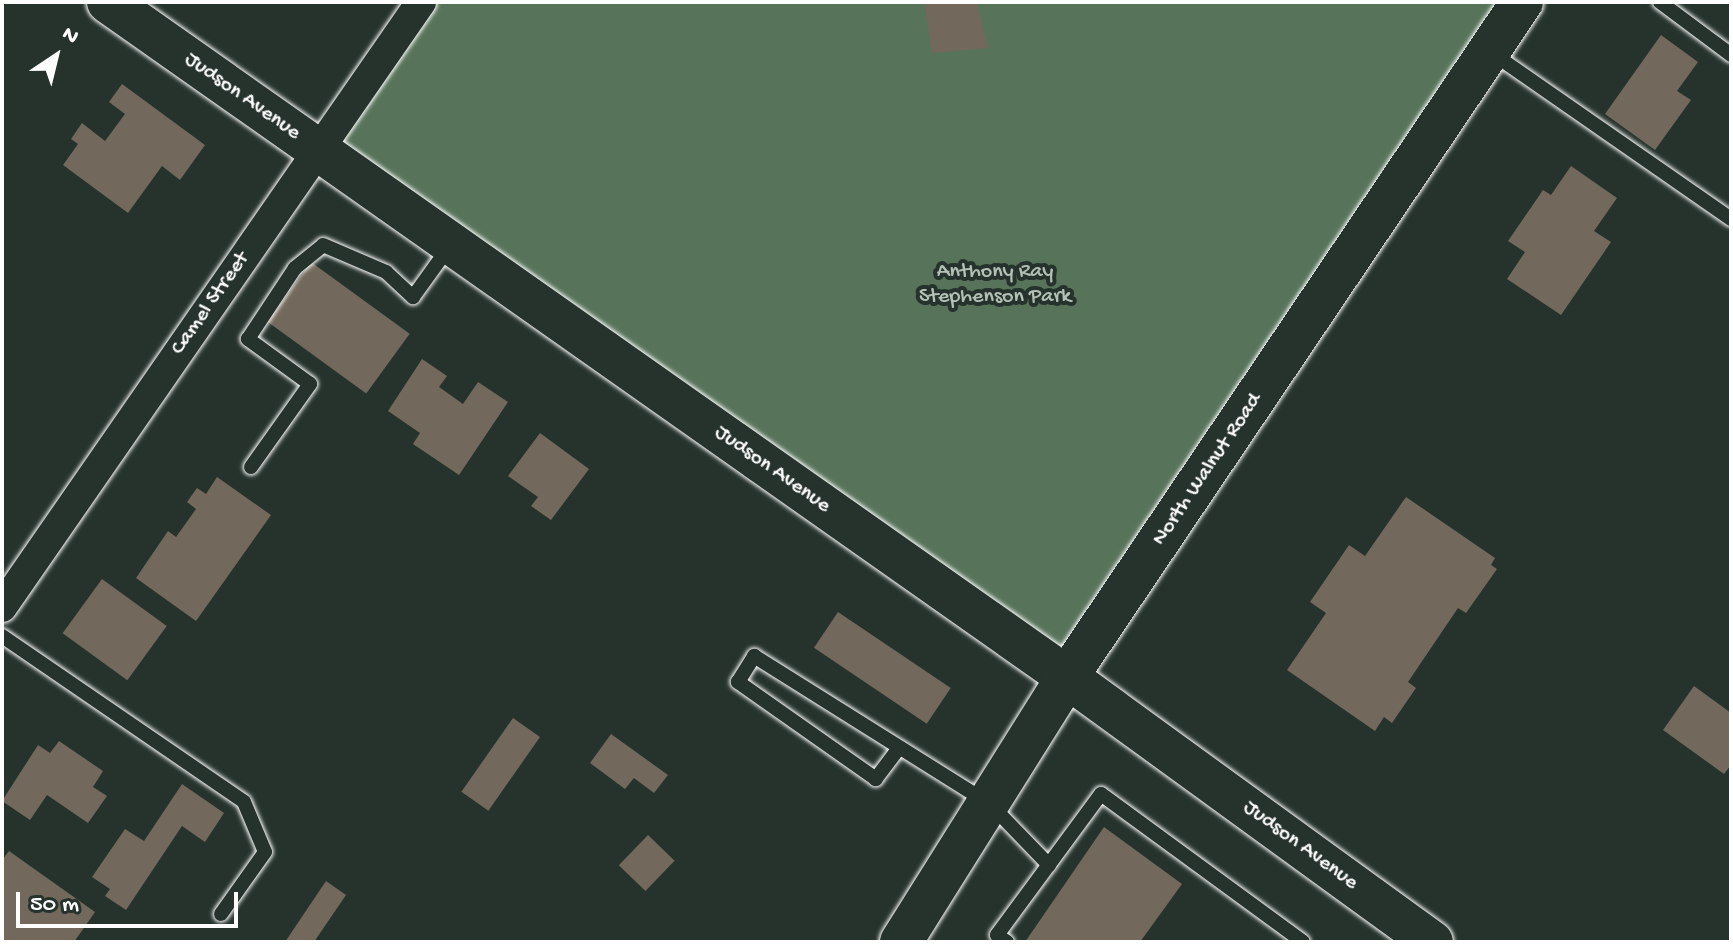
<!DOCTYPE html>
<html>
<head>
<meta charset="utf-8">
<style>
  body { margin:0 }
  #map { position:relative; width:1733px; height:944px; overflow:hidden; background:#26332d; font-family:"Gochi Hand",sans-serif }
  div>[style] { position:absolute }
  .green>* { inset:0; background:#57735a }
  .building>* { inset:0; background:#72685b; transform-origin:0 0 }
  .roads { filter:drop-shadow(0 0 2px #fff) drop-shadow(0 0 2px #fff) }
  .lane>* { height:14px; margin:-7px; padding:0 7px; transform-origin:7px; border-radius:7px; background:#26332d }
  .street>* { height:30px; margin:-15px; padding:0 15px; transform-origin:15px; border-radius:15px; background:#26332d }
  .secondary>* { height:42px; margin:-21px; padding:0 21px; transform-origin:21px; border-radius:21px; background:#26332d }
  span { translate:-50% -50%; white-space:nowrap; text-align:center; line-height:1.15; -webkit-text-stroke:8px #26332d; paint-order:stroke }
  .street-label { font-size:22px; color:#fff }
  .park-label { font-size:22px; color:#b3c0b5 }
  .frame { position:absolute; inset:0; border:4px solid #fff; pointer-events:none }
  .north { position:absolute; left:16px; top:16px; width:80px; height:80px; -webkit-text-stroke:6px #26332d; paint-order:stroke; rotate:35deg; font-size:22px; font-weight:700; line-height:32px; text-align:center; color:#fff }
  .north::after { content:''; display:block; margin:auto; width:28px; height:36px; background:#fff; clip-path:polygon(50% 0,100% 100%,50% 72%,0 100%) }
  .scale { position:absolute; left:16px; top:892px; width:222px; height:36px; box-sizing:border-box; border:4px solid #fff; border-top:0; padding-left:10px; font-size:24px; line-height:28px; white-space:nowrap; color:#fff; -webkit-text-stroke:6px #26332d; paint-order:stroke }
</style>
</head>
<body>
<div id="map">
  <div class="green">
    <i style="clip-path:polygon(421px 2px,1524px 2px,1067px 677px,317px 151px)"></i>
  </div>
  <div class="building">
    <i style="clip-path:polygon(924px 2px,977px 2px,988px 48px,932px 53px)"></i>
    <i style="clip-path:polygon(1661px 35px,1698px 62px,1677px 91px,1691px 100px,1655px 150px,1605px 114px)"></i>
    <i style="clip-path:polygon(122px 84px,205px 145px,180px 180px,162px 166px,128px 213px,63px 165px,78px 144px,71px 139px,82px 123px,105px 141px,125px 114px,109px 102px)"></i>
    <i style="clip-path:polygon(1571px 166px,1617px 198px,1594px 231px,1611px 242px,1561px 315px,1507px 279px,1525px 252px,1508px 241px,1543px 190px,1551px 195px)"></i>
    <i style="left:311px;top:262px;width:122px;height:74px;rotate:36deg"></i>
    <i style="clip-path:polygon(422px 359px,447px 376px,439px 387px,463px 404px,478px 382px,508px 402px,459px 475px,413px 444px,420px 433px,388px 411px)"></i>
    <i style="clip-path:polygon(540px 433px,589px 469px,551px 520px,531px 506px,538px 497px,508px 476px)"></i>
    <i style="clip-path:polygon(217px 477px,271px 515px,196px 621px,136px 578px,168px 531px,176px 537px,196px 509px,187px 502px,197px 488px,206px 494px)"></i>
    <i style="clip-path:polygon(1406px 497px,1495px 558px,1491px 565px,1497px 569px,1466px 613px,1458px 608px,1408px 682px,1416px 688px,1392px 723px,1384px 717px,1375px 731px,1287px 670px,1326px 613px,1310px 602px,1349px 545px,1365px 556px)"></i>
    <i style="left:102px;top:579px;width:80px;height:67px;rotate:36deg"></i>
    <i style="left:838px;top:612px;width:136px;height:43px;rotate:34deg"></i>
    <i style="clip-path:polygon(1694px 686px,1731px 713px,1731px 765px,1724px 774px,1663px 730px)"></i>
    <i style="left:513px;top:718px;width:33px;height:90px;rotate:35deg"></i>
    <i style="clip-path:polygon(611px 734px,668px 775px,654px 793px,634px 778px,625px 789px,590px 763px)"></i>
    <i style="clip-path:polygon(59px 741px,103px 771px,93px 787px,107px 796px,88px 823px,47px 795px,30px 820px,2px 801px,38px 745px,50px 753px)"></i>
    <i style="clip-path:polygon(182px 784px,224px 813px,205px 842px,182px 826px,126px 910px,105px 896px,110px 889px,92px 877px,125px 829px,144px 841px)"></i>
    <i style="clip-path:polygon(1104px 827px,1182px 884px,1140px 942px,1025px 942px)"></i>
    <i style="left:648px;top:835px;width:37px;height:42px;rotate:44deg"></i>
    <i style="clip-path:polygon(9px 851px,95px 912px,74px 942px,2px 942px,2px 860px)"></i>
    <i style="clip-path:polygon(326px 881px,346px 895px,314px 942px,285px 942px)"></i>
  </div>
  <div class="roads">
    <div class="lane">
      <i style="left:1660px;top:2px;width:89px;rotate:36.7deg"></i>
      <i style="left:1492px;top:53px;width:291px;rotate:34.8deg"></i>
      <i style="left:251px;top:467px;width:102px;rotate:-54.6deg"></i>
      <i style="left:310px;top:384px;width:77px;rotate:-144deg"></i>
      <i style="left:248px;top:339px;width:85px;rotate:-56.5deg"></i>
      <i style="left:295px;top:268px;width:36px;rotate:-39deg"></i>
      <i style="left:323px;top:245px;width:69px;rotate:23.2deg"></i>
      <i style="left:386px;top:272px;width:37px;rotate:43deg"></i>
      <i style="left:413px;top:297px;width:62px;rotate:-54.2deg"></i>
      <i style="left:2px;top:636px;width:293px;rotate:34.4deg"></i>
      <i style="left:244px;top:802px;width:54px;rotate:67.2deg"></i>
      <i style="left:265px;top:852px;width:76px;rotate:125.4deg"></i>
      <i style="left:899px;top:748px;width:39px;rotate:127deg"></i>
      <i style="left:876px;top:779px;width:169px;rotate:-144.9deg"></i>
      <i style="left:738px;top:682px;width:31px;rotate:-58deg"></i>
      <i style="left:754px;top:656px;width:279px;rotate:32.1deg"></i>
      <i style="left:990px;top:804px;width:85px;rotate:46deg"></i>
      <i style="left:1007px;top:942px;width:12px;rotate:-145deg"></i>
      <i style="left:997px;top:935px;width:175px;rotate:-53.6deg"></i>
      <i style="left:1101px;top:794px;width:250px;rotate:36.2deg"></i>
    </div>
    <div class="street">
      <i style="left:2px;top:607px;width:736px;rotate:-55.29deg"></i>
    </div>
    <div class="secondary">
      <i style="left:108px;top:2px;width:1173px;rotate:35.14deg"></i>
      <i style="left:1067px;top:677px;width:451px;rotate:36deg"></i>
      <i style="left:901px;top:942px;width:313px;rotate:-57.9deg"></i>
      <i style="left:1067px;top:677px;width:814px;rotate:-56.02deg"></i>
    </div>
  </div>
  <div class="street-label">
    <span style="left:242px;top:97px;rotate:35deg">Judson Avenue</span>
    <span style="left:211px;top:304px;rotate:-55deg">Camel Street</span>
    <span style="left:772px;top:470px;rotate:35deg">Judson Avenue</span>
    <span style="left:1208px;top:470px;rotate:-56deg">North Walnut Road</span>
    <span style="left:1300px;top:846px;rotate:36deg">Judson Avenue</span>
  </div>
  <div class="park-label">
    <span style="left:995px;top:285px">Anthony Ray<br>Stephenson Park</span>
  </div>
  <div class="frame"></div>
  <div class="north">N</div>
  <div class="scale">50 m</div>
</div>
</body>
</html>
